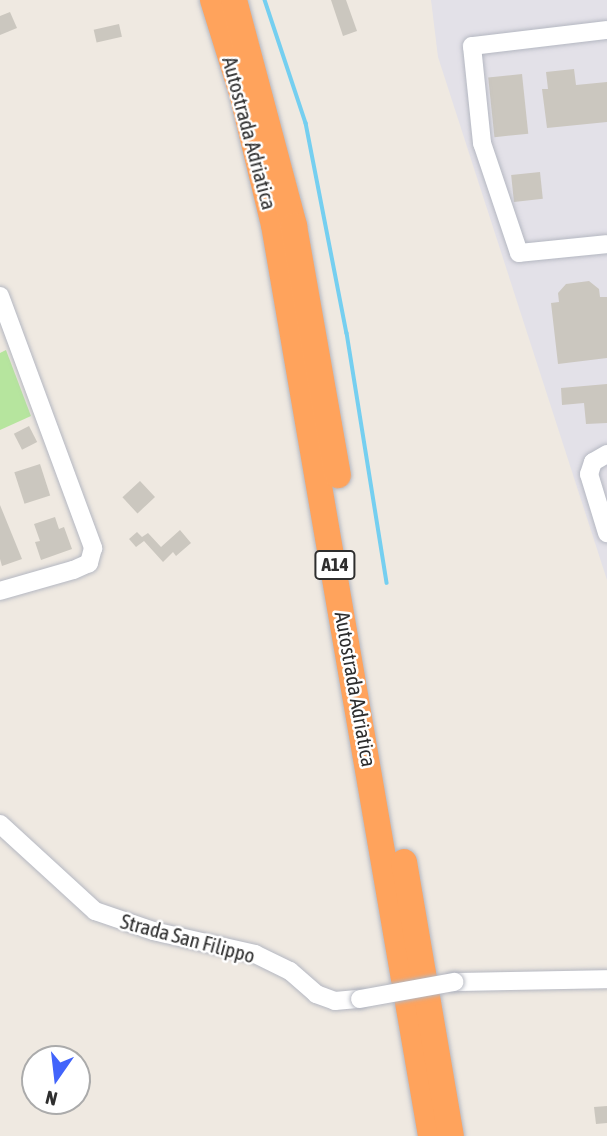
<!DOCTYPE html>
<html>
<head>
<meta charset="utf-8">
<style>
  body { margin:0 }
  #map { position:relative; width:607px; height:1136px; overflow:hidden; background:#efe9e1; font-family:"Asap Condensed",sans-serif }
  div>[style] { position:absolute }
  .industrial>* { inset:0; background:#e3e1e8 }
  .green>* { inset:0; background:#b6e59e }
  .stream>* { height:3.5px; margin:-1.75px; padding:0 1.75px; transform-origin:1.75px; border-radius:1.75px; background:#75cff0 }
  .building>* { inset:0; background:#cbc7bf; transform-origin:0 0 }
  .roads { filter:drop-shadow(0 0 2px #b4b7c1) drop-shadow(0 0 2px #b4b7c1) }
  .minor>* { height:18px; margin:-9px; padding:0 9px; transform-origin:9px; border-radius:9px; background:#fff }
  .highway>* { height:26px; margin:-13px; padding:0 13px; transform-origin:13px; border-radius:13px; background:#ffa35c }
  .bridges { filter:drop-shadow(0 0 2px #b4b7c1) drop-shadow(0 0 2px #b4b7c1) }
  .minor-bridge>* { height:18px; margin:-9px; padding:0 9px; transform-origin:9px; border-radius:9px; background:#fff }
  span { translate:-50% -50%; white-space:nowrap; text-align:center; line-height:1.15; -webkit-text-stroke:5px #fff; paint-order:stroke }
  .shield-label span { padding:2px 5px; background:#fff; border:2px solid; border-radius:5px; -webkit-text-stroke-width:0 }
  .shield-label { font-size:19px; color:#2e2e2e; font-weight:700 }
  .street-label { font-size:21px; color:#2e2e2e }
  .north { position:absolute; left:21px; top:1045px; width:70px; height:70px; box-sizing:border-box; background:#fff; border:2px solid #ababab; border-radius:50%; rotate:194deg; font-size:19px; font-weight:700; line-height:28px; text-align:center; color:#2e2e2e }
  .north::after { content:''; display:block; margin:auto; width:24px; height:32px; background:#4264fb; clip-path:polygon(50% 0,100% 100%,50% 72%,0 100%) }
</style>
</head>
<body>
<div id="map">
  <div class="industrial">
    <i style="clip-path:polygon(431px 0,607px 0,607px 580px,438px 57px)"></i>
  </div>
  <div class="green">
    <i style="clip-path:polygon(6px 350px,31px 416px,0 430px,0 353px)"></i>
  </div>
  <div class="stream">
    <i style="left:265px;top:0;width:130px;rotate:71.6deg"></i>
    <i style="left:306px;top:123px;width:214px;rotate:79deg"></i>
    <i style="left:347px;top:333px;width:253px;rotate:80.9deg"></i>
  </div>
  <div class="building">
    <i style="clip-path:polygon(331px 0,346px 0,357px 31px,343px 36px)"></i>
    <i style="clip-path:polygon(10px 12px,17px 28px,0 35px,0 16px)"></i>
    <i style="left:119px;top:24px;width:13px;height:26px;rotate:77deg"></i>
    <i style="clip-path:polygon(574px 69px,576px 85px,607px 82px,607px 122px,547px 128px,542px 89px,548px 89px,546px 72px)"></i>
    <i style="left:522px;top:74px;width:60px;height:34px;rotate:84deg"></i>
    <i style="left:540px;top:172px;width:27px;height:29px;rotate:84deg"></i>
    <i style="clip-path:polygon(589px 281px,599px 289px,600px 297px,607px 297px,607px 358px,558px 364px,551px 303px,559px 302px,558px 293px,566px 284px)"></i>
    <i style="clip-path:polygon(607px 384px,607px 423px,586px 424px,584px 403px,562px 405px,561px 388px)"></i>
    <i style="left:29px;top:426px;width:18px;height:17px;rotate:63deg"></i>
    <i style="left:40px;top:464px;width:33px;height:27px;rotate:72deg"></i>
    <i style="left:140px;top:481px;width:22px;height:24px;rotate:47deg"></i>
    <i style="clip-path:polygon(0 505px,22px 559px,2px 566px,0 559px)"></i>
    <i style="clip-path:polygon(55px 517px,59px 529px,64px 527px,72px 549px,41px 560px,35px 542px,40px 541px,34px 524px)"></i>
    <i style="clip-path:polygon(180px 530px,191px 543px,176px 556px,173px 552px,163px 562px,144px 541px,136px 547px,129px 539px,137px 532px,142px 537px,148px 533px,161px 547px)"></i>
    <i style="clip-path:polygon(607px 1106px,607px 1123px,596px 1124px,594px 1107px)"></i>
  </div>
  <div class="roads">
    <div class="minor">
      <i style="left:607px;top:30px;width:136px;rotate:173.2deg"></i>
      <i style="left:472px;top:46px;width:98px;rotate:84.1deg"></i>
      <i style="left:482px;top:143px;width:116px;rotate:71.4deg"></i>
      <i style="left:519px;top:253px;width:88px;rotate:-5.8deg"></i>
      <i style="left:0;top:296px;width:269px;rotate:69.7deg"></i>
      <i style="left:93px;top:548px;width:16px;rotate:105deg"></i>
      <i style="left:89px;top:563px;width:17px;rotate:156deg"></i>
      <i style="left:73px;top:570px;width:76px;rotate:164deg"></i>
      <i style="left:607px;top:454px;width:16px;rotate:150deg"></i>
      <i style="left:593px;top:462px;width:13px;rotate:108deg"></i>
      <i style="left:589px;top:474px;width:62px;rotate:73deg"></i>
      <i style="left:0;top:824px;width:129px;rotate:42.5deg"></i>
      <i style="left:95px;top:911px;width:61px;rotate:19deg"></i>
      <i style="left:153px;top:931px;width:105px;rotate:12.7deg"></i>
      <i style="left:255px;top:954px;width:39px;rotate:26deg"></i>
      <i style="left:290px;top:971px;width:35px;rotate:41deg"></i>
      <i style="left:316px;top:994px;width:20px;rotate:20deg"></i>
      <i style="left:335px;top:1001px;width:25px;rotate:-5deg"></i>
      <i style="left:454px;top:982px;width:153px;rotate:-1.1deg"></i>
    </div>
    <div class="highway">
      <i style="left:213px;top:0;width:97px;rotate:72.7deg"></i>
      <i style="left:242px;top:93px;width:136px;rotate:76.4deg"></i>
      <i style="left:274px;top:225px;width:924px;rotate:80.22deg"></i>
      <i style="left:234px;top:0;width:234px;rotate:75.1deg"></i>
      <i style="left:294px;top:226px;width:253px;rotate:80deg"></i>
      <i style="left:404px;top:862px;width:278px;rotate:80.3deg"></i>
    </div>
  </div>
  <div class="bridges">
    <div class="minor-bridge">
      <i style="left:360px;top:999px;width:96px;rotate:-10.3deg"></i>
    </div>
  </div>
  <div class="shield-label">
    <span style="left:335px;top:565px">A14</span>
  </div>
  <div class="street-label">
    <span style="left:250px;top:133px;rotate:75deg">Autostrada Adriatica</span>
    <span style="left:356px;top:689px;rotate:80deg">Autostrada Adriatica</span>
    <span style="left:188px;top:938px;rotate:15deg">Strada San Filippo</span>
  </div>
  <div class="north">N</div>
</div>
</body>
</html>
